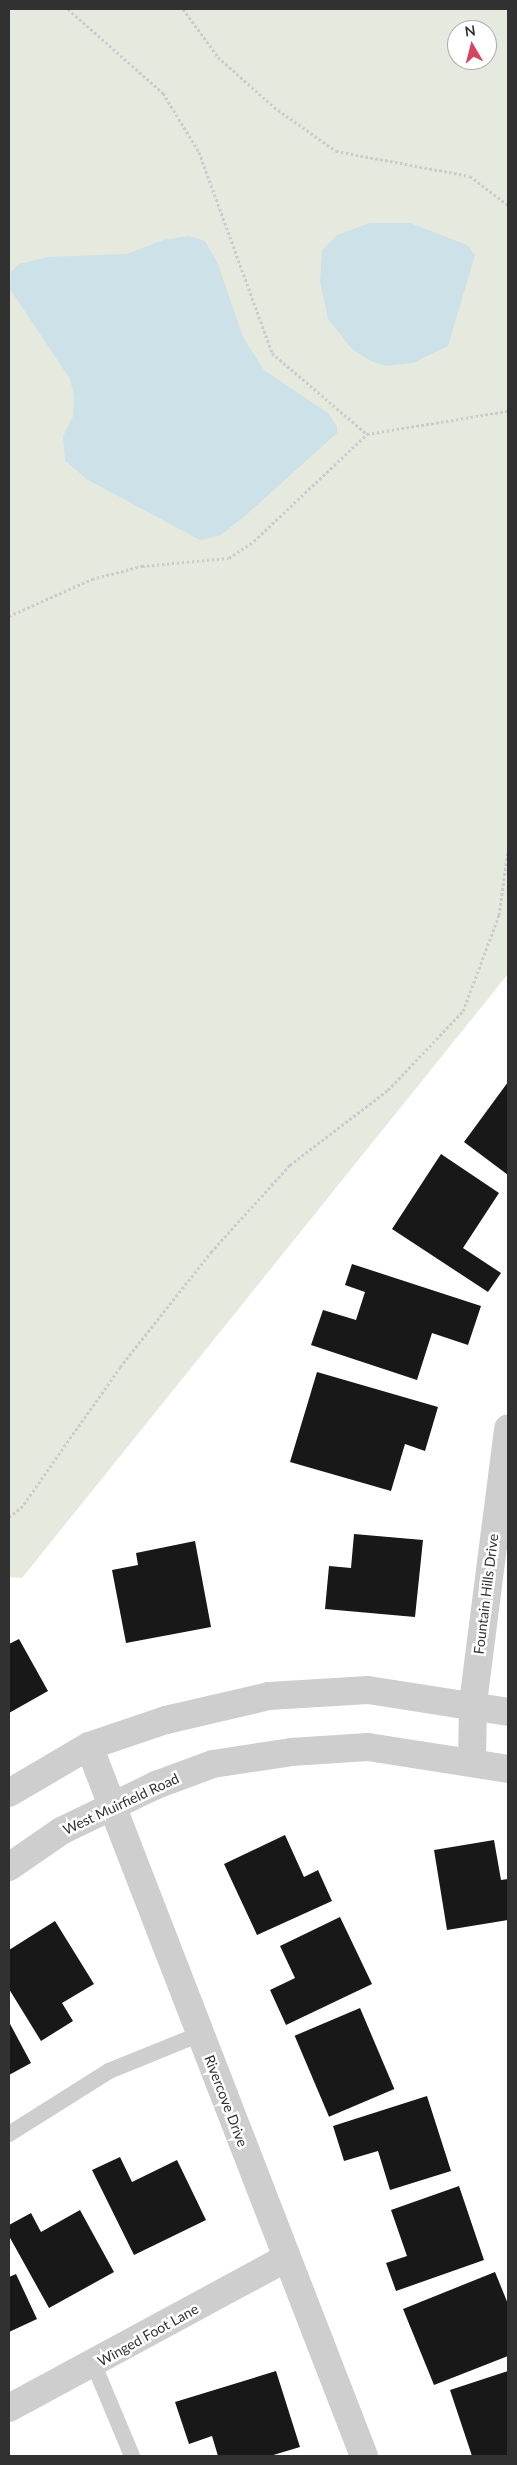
<!DOCTYPE html>
<html>
<head>
<meta charset="utf-8">
<style>
  body { margin:0 }
  #map { position:relative; width:517px; height:2465px; overflow:hidden; background:#fff; font-family:Lato,sans-serif }
  div>[style] { position:absolute }
  .green>* { inset:0; background:#e6eade }
  .water>* { inset:0; background:#cce1e8 }
  .building>* { inset:0; background:#181818; transform-origin:0 0 }
  .path>* { height:3px; margin-top:-1.5px; transform-origin:0; background:repeating-linear-gradient(90deg,#cbcbcb 0 2.5px,transparent 0 5px) }
  .service>* { height:16px; margin:-8px; padding:0 8px; transform-origin:8px; border-radius:8px; background:#cecece }
  .minor>* { height:28px; margin:-14px; padding:0 14px; transform-origin:14px; border-radius:14px; background:#cecece }
  .tertiary>* { height:28px; margin:-14px; padding:0 14px; transform-origin:14px; border-radius:14px; background:#cecece }
  span { translate:-50% -50%; white-space:nowrap; text-align:center; line-height:1.15; -webkit-text-stroke:5px #fff; paint-order:stroke }
  .street-label { font-size:14px; color:#313131 }
  .frame { position:absolute; inset:0; border:10px solid #313131; pointer-events:none }
  .north { position:absolute; left:447px; top:20px; width:50px; height:50px; box-sizing:border-box; background:#fff; border:1px solid #adadad; border-radius:50%; rotate:352deg; font-size:14px; font-weight:700; line-height:20px; text-align:center; color:#313131 }
  .north::after { content:''; display:block; margin:auto; width:18px; height:22px; background:#d74460; clip-path:polygon(50% 0,100% 100%,50% 72%,0 100%) }
</style>
</head>
<body>
<div id="map">
  <div class="green">
    <i style="clip-path:polygon(evenodd,9px 9px,508px 9px,508px 974px,22px 1578px,9px 1577px,9px 9px,457px 30px,487px 30px,487px 60px,457px 60px,457px 30px)"></i>
  </div>
  <div class="water">
    <i style="clip-path:polygon(370px 223px,410px 223px,467px 245px,475px 255px,448px 346px,413px 363px,386px 366px,371px 361px,352px 349px,328px 319px,320px 282px,322px 250px,337px 235px)"></i>
    <i style="clip-path:polygon(188px 236px,205px 241px,218px 264px,243px 337px,264px 370px,328px 413px,337px 426px,337px 433px,246px 515px,221px 535px,200px 540px,88px 480px,65px 461px,63px 436px,73px 416px,74px 396px,70px 379px,10px 289px,11px 272px,19px 264px,47px 257px,127px 254px,163px 240px)"></i>
  </div>
  <div class="building">
    <i style="clip-path:polygon(508px 1082px,508px 1175px,464px 1142px)"></i>
    <i style="clip-path:polygon(441px 1154px,499px 1193px,463px 1248px,501px 1273px,488px 1292px,392px 1229px)"></i>
    <i style="clip-path:polygon(352px 1264px,481px 1306px,468px 1345px,432px 1333px,417px 1380px,311px 1345px,323px 1310px,356px 1320px,365px 1292px,345px 1285px)"></i>
    <i style="clip-path:polygon(317px 1372px,438px 1407px,425px 1451px,405px 1444px,391px 1491px,290px 1462px)"></i>
    <i style="clip-path:polygon(354px 1534px,423px 1540px,415px 1617px,325px 1609px,329px 1566px,351px 1568px)"></i>
    <i style="clip-path:polygon(195px 1541px,211px 1627px,126px 1643px,112px 1570px,138px 1565px,136px 1553px)"></i>
    <i style="clip-path:polygon(19px 1639px,48px 1691px,9px 1713px,9px 1644px)"></i>
    <i style="clip-path:polygon(285px 1835px,304px 1877px,318px 1870px,332px 1901px,257px 1935px,224px 1864px)"></i>
    <i style="clip-path:polygon(494px 1840px,501px 1880px,508px 1879px,508px 1920px,447px 1930px,434px 1850px)"></i>
    <i style="clip-path:polygon(340px 1917px,372px 1984px,286px 2025px,270px 1990px,295px 1978px,280px 1946px)"></i>
    <i style="clip-path:polygon(55px 1921px,94px 1984px,62px 2003px,73px 2021px,41px 2041px,9px 1989px,9px 1950px)"></i>
    <i style="left:360px;top:2008px;width:88px;height:71px;rotate:67deg"></i>
    <i style="clip-path:polygon(9px 2022px,31px 2063px,9px 2075px)"></i>
    <i style="clip-path:polygon(427px 2096px,451px 2171px,390px 2190px,378px 2151px,344px 2161px,333px 2126px)"></i>
    <i style="clip-path:polygon(120px 2157px,132px 2182px,177px 2160px,206px 2220px,134px 2255px,92px 2170px)"></i>
    <i style="clip-path:polygon(459px 2186px,484px 2260px,396px 2291px,386px 2263px,407px 2256px,391px 2210px)"></i>
    <i style="clip-path:polygon(80px 2210px,114px 2272px,49px 2308px,9px 2236px,9px 2225px,31px 2213px,41px 2232px)"></i>
    <i style="clip-path:polygon(495px 2272px,508px 2304px,508px 2356px,434px 2385px,403px 2309px)"></i>
    <i style="clip-path:polygon(16px 2274px,37px 2319px,9px 2332px,9px 2277px)"></i>
    <i style="clip-path:polygon(276px 2371px,300px 2447px,270px 2456px,218px 2456px,212px 2436px,189px 2444px,175px 2402px)"></i>
    <i style="clip-path:polygon(508px 2371px,508px 2456px,472px 2456px,450px 2390px)"></i>
  </div>
  <div class="path">
    <i style="left:68px;top:9px;width:127px;rotate:41.5deg"></i>
    <i style="left:163px;top:93px;width:69px;rotate:58.6deg"></i>
    <i style="left:199px;top:152px;width:214px;rotate:70deg"></i>
    <i style="left:272px;top:353px;width:125px;rotate:40.5deg"></i>
    <i style="left:183px;top:9px;width:59px;rotate:53.9deg"></i>
    <i style="left:218px;top:57px;width:75px;rotate:41.8deg"></i>
    <i style="left:274px;top:107px;width:76px;rotate:35.4deg"></i>
    <i style="left:336px;top:151px;width:136px;rotate:10.6deg"></i>
    <i style="left:470px;top:176px;width:48px;rotate:37.3deg"></i>
    <i style="left:9px;top:616px;width:91px;rotate:-24deg"></i>
    <i style="left:92px;top:579px;width:52px;rotate:-14.6deg"></i>
    <i style="left:142px;top:566px;width:87px;rotate:-5.3deg"></i>
    <i style="left:229px;top:558px;width:30px;rotate:-34deg"></i>
    <i style="left:254px;top:541px;width:156px;rotate:-43.4deg"></i>
    <i style="left:367px;top:434px;width:143px;rotate:-9.3deg"></i>
    <i style="left:9px;top:1517px;width:15px;rotate:-37deg"></i>
    <i style="left:21px;top:1508px;width:172px;rotate:-54.9deg"></i>
    <i style="left:120px;top:1367px;width:147px;rotate:-51.6deg"></i>
    <i style="left:211px;top:1252px;width:118px;rotate:-47.8deg"></i>
    <i style="left:290px;top:1165px;width:123px;rotate:-37.4deg"></i>
    <i style="left:388px;top:1090px;width:109px;rotate:-46.5deg"></i>
    <i style="left:463px;top:1011px;width:103px;rotate:-69.4deg"></i>
    <i style="left:499px;top:915px;width:66px;rotate:-82.1deg"></i>
  </div>
  <div class="service">
    <i style="left:9px;top:2134px;width:118px;rotate:-32.2deg"></i>
    <i style="left:109px;top:2071px;width:98px;rotate:-22.1deg"></i>
    <i style="left:94px;top:2365px;width:99px;rotate:67.3deg"></i>
  </div>
  <div class="minor">
    <i style="left:472px;top:1761px;width:58px;rotate:-89deg"></i>
    <i style="left:473px;top:1703px;width:277px;rotate:-82.7deg"></i>
    <i style="left:9px;top:2408px;width:315px;rotate:-28.4deg"></i>
  </div>
  <div class="tertiary">
    <i style="left:89px;top:1746px;width:761px;rotate:68.83deg"></i>
    <i style="left:9px;top:1793px;width:93px;rotate:-30.4deg"></i>
    <i style="left:89px;top:1746px;width:81px;rotate:-18.7deg"></i>
    <i style="left:166px;top:1720px;width:106px;rotate:-13.1deg"></i>
    <i style="left:269px;top:1696px;width:99px;rotate:-3.5deg"></i>
    <i style="left:368px;top:1690px;width:142px;rotate:8.9deg"></i>
    <i style="left:9px;top:1867px;width:63px;rotate:-34.7deg"></i>
    <i style="left:61px;top:1831px;width:106px;rotate:-25.8deg"></i>
    <i style="left:156px;top:1785px;width:61px;rotate:-20.2deg"></i>
    <i style="left:213px;top:1764px;width:79px;rotate:-8.7deg"></i>
    <i style="left:291px;top:1752px;width:77px;rotate:-3.7deg"></i>
    <i style="left:368px;top:1747px;width:142px;rotate:8.9deg"></i>
  </div>
  <div class="street-label">
    <span style="left:486px;top:1594px;rotate:-83deg">Fountain Hills Drive</span>
    <span style="left:121px;top:1804px;rotate:-25deg">West Muirfield Road</span>
    <span style="left:226px;top:2101px;rotate:69deg">Rivercove Drive</span>
    <span style="left:148px;top:2335px;rotate:-29deg">Winged Foot Lane</span>
  </div>
  <div class="frame"></div>
  <div class="north">N</div>
</div>
</body>
</html>
